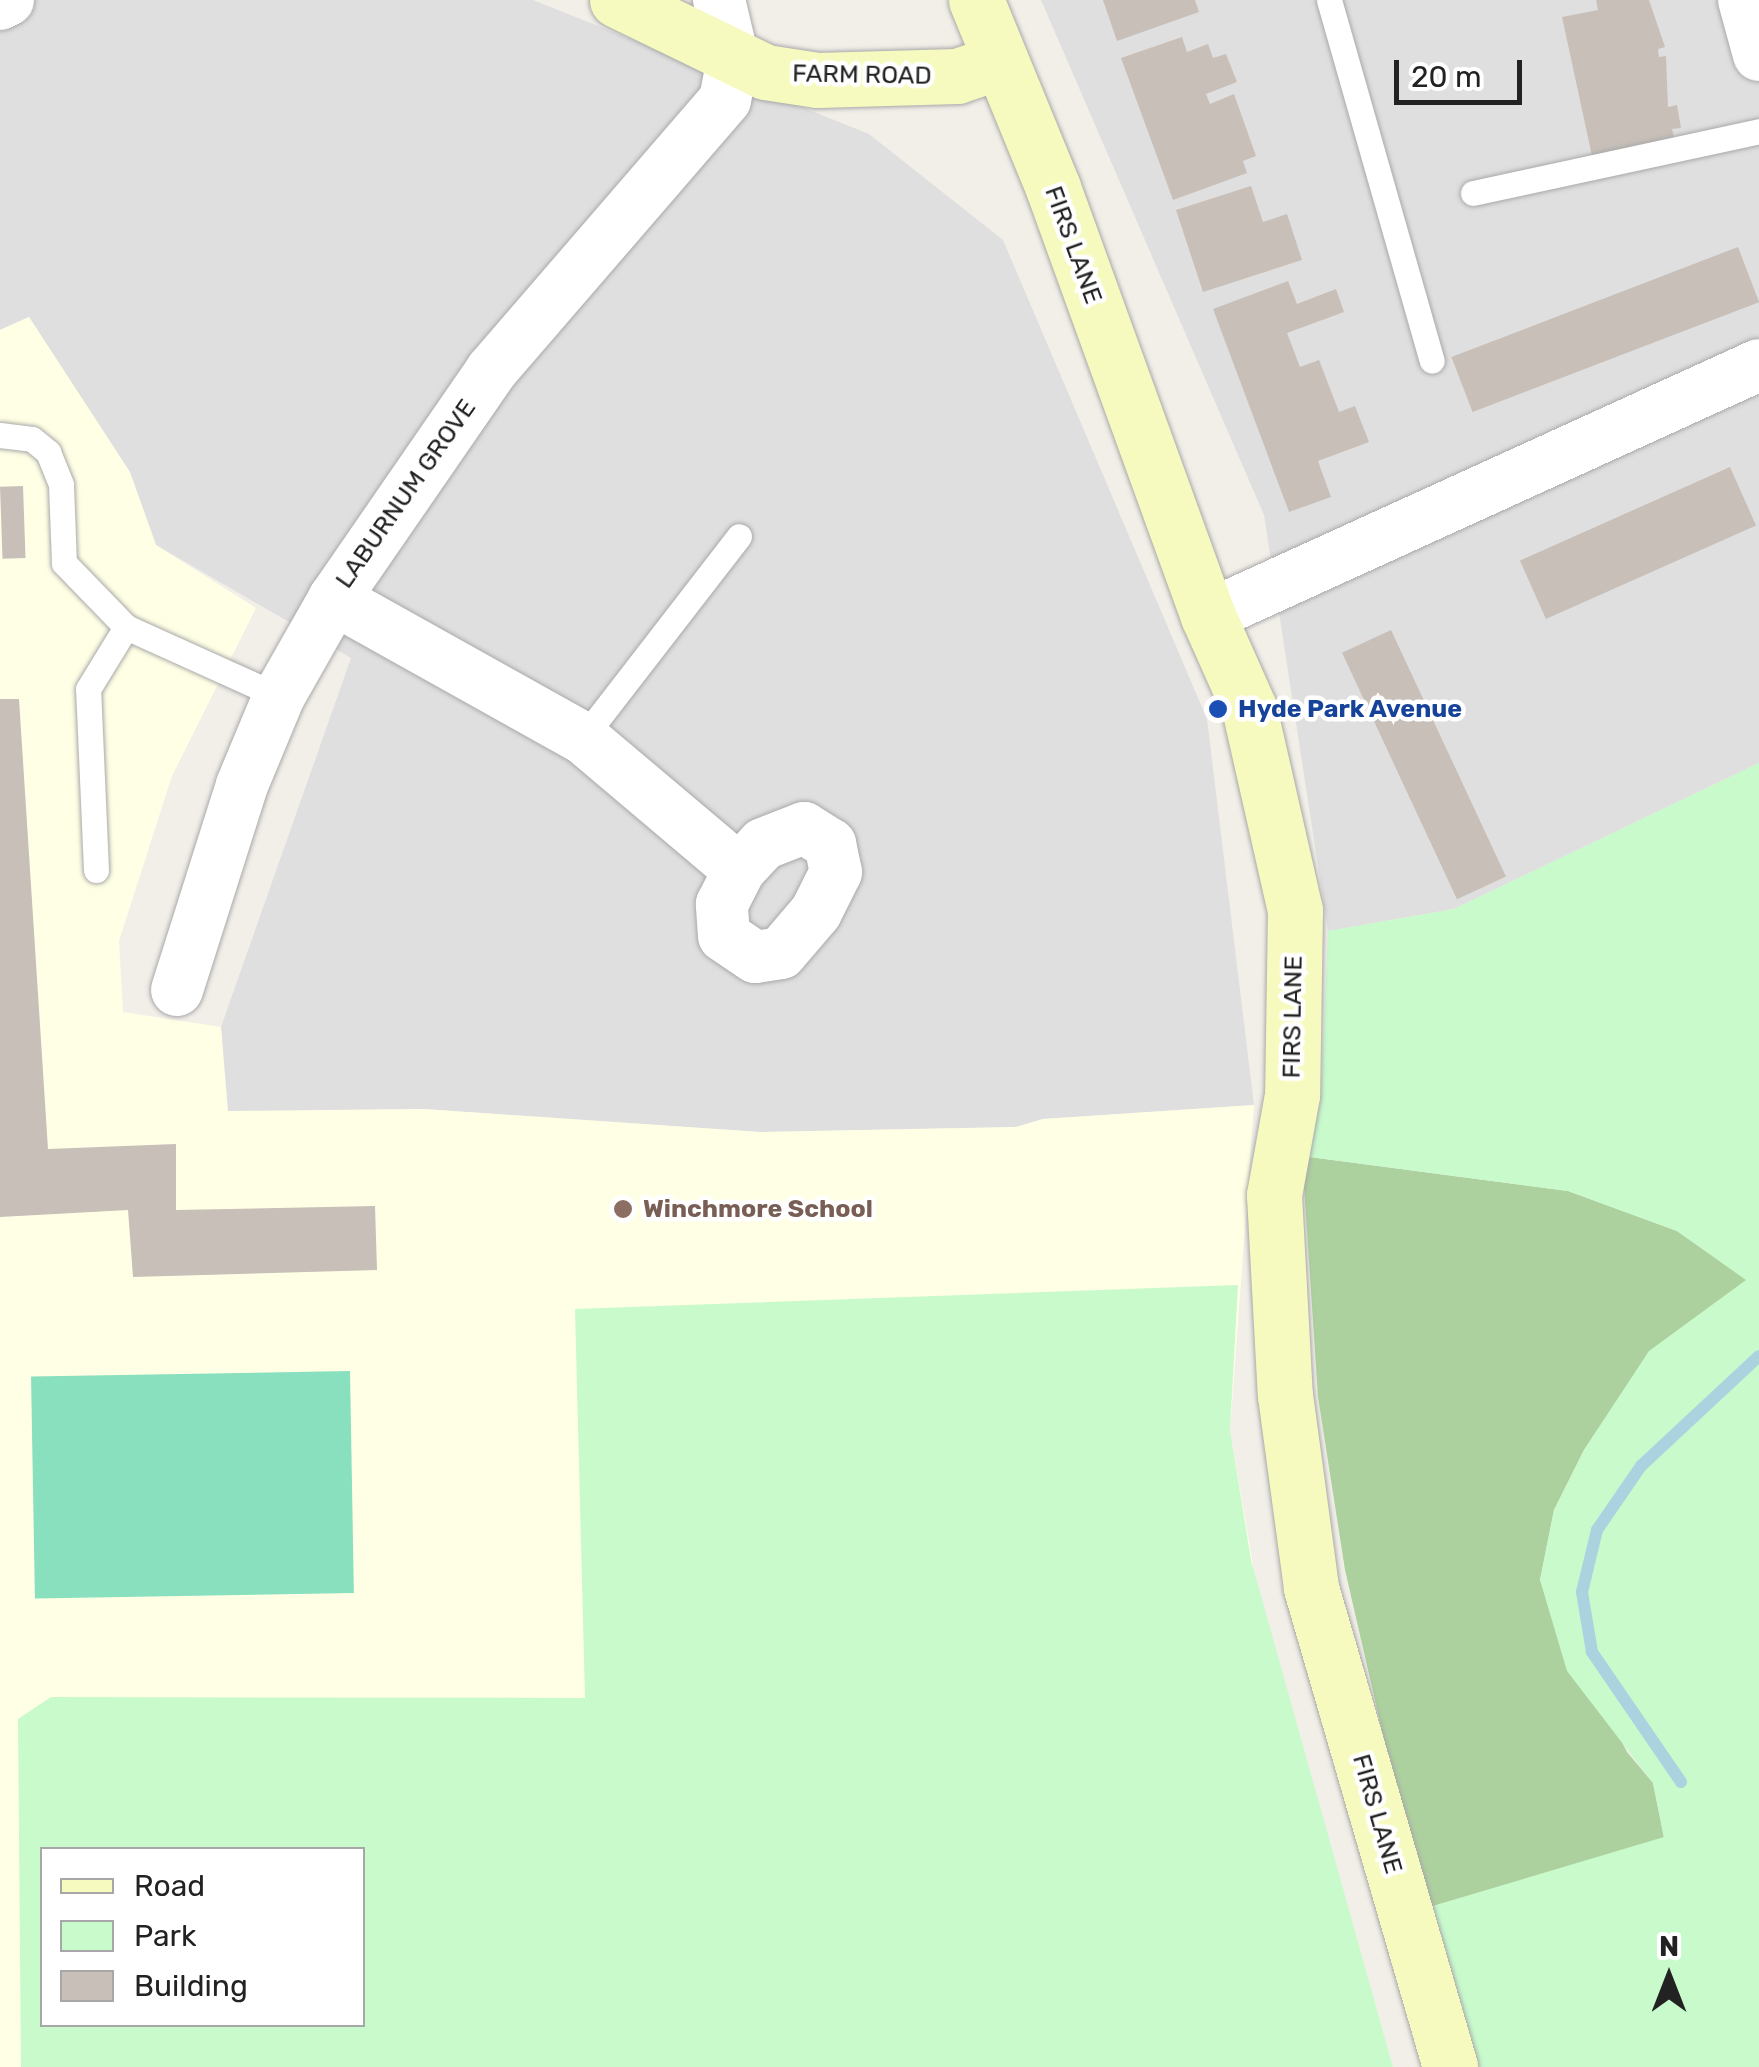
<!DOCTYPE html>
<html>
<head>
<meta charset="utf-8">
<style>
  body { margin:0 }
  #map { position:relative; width:1759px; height:2067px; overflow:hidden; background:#f2efe9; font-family:Rubik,sans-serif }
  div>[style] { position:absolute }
  .residential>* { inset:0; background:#e0dfdf }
  .education>* { inset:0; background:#ffffe5 }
  .forest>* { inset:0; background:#add19e }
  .park>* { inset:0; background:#c8facc }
  .pitch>* { inset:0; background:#88e0be; transform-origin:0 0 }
  .stream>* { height:12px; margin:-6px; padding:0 6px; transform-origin:6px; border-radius:6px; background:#aad3df }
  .building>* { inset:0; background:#c7bfb8; transform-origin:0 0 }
  .roads { filter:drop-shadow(0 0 2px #a9a9a9) drop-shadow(0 0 2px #a9a9a9) }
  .lane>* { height:25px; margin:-12.5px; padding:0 12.5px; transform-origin:12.5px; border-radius:12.5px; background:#fff }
  .street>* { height:52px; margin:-26px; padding:0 26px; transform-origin:26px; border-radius:26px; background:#fff }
  .secondary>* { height:55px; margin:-27.5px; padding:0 27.5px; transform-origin:27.5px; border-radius:27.5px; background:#f7fabf }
  .dots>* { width:28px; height:28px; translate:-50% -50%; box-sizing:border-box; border:5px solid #fff; border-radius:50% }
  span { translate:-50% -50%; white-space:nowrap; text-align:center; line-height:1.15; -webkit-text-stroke:9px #fff; paint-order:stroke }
  .street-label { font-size:25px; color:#222 }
  .transit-label { font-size:25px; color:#164399; font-weight:700 }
  .left { translate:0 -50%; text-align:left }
  .education-label { font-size:25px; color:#785e54; font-weight:700 }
  .legend { position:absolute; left:40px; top:1847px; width:325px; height:180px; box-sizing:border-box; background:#fff; border:2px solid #a7a7a7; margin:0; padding:12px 18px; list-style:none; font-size:30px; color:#222 }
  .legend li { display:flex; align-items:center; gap:20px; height:50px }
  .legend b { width:50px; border:2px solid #a7a7a7 }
  .north { position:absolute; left:1619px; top:1927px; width:100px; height:100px; -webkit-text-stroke:8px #fff; paint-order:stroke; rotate:0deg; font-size:28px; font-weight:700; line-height:40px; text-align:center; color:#222 }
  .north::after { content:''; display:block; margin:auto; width:35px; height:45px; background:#222; clip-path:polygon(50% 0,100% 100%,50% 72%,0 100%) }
  .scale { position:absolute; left:1394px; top:60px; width:128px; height:45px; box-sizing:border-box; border:5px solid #222; border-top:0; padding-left:12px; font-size:30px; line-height:35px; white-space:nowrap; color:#222; -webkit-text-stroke:8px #fff; paint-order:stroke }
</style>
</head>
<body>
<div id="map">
  <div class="residential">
    <i style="clip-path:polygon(0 0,533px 0,869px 134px,1003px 240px,1207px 719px,1254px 1105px,1043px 1119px,1016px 1127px,760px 1132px,424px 1109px,227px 1112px,221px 1027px,351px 658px,156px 545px,129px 472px,29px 317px,0 330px)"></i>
    <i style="clip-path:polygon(1041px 0,1759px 0,1759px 763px,1454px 909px,1328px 931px,1264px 515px)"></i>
  </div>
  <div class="education">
    <i style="clip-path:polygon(evenodd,29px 317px,130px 472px,156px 545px,256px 608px,172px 776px,119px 941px,123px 1012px,221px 1027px,228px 1111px,424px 1109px,760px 1132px,1016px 1127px,1043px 1119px,1254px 1105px,1230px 1431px,1256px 1583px,1393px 2067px,0 2067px,0 330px,29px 317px,42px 1850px,362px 1850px,362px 2024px,42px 2024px,42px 1850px)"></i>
  </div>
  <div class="forest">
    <i style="clip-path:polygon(1302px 1156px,1568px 1191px,1677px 1231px,1747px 1280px,1649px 1352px,1584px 1450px,1554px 1510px,1540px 1580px,1627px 1752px,1653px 1783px,1664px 1838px,1423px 1909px,1345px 1570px,1318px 1397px)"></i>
  </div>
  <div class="park">
    <i style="clip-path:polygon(1759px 763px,1759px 2067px,1458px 2067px,1423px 1909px,1664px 1837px,1653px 1783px,1567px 1671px,1540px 1580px,1554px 1510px,1584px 1450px,1649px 1351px,1746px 1280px,1677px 1231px,1568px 1191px,1302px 1156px,1321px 1094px,1328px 931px,1454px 909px)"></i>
    <i style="clip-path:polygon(evenodd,1238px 1285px,1230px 1430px,1251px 1560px,1393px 2067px,21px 2067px,18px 1719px,51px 1697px,585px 1698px,575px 1309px,1238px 1285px,42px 1850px,362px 1850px,362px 2024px,42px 2024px,42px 1850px)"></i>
  </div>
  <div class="pitch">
    <i style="left:350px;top:1371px;width:222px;height:319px;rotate:89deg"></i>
  </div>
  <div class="stream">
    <i style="left:1681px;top:1782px;width:158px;rotate:-124.4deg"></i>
    <i style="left:1592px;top:1652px;width:61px;rotate:-99.5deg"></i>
    <i style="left:1582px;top:1592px;width:64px;rotate:-76.4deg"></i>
    <i style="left:1597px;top:1530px;width:78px;rotate:-55.5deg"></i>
    <i style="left:1641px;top:1466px;width:161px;rotate:-43deg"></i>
  </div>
  <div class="building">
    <i style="clip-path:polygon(1103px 0,1195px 0,1199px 12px,1117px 41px)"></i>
    <i style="clip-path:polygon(1596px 0,1649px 0,1665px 47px,1658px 49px,1659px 57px,1666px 56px,1668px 107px,1677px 105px,1681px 128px,1672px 129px,1675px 141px,1592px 156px,1562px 17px,1598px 10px)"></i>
    <i style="clip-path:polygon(1182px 37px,1187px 52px,1208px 44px,1213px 58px,1226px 54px,1237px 82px,1206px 94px,1210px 104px,1234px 94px,1256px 156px,1243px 161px,1247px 173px,1173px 200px,1121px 58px)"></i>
    <i style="clip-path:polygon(1251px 186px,1263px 222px,1287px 214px,1302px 260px,1203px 292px,1176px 210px)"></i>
    <i style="left:1738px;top:247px;width:59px;height:307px;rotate:69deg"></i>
    <i style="clip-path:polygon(1288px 281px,1297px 304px,1336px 289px,1344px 312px,1287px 333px,1300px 367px,1319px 360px,1339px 412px,1355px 406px,1369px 442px,1318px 461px,1331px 497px,1289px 512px,1213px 309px)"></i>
    <i style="left:1730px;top:467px;width:64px;height:230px;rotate:66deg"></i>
    <i style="left:23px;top:486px;width:72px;height:23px;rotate:88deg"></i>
    <i style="left:1391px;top:630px;width:272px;height:54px;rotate:65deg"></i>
    <i style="clip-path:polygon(0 699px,19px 699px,48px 1149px,176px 1144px,176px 1210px,375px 1206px,377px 1270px,133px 1277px,128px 1210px,0 1217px)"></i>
  </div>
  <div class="roads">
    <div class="lane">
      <i style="left:1329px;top:0;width:375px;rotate:74.1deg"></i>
      <i style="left:1473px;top:193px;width:293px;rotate:-12.2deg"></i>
      <i style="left:0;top:435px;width:32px;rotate:7deg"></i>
      <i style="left:32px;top:439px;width:21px;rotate:39deg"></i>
      <i style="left:48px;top:452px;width:35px;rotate:68deg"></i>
      <i style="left:61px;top:485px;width:78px;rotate:87.8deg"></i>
      <i style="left:64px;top:563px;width:89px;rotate:45.9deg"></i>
      <i style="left:126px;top:627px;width:168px;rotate:24.3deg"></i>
      <i style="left:583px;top:738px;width:255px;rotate:-52.3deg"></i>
      <i style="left:96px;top:870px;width:181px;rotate:-92.5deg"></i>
      <i style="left:88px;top:689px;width:73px;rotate:-58.5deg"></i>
    </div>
    <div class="street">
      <i style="left:1744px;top:0;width:57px;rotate:74.7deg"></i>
      <i style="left:0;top:4px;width:9px;rotate:-27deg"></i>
      <i style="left:334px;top:599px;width:285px;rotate:29.2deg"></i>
      <i style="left:583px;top:738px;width:204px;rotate:40.2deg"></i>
      <i style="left:1208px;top:616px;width:605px;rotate:-24.49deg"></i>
      <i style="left:804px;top:828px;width:31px;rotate:32deg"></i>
      <i style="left:830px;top:844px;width:29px;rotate:78deg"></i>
      <i style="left:836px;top:872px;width:45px;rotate:116.6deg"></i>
      <i style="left:816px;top:912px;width:54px;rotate:130.5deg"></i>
      <i style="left:781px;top:953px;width:26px;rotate:171deg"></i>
      <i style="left:755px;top:957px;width:37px;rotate:-146deg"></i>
      <i style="left:724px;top:936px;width:32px;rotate:-94deg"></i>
      <i style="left:722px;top:904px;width:38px;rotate:-63deg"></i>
      <i style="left:739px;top:870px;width:35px;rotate:-47deg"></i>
      <i style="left:763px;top:844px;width:44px;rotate:-21.3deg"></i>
      <i style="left:177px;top:990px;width:215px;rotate:-72.4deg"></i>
      <i style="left:242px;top:785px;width:96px;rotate:-67.4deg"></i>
      <i style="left:279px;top:696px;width:112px;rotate:-60.4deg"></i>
      <i style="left:334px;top:599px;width:277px;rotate:-55.4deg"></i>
      <i style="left:491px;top:371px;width:358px;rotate:-49.2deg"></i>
      <i style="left:725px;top:100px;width:42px;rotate:-79deg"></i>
      <i style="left:733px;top:59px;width:61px;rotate:-103.3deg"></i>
    </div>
    <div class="secondary">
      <i style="left:617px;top:0;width:165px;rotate:25.9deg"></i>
      <i style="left:765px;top:72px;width:53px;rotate:8.7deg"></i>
      <i style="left:817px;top:80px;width:140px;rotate:-1.6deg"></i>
      <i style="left:957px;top:76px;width:46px;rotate:-18.8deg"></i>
      <i style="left:976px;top:0;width:203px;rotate:67.7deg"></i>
      <i style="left:1053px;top:188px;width:455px;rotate:70.1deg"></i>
      <i style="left:1208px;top:616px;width:101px;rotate:66deg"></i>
      <i style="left:1249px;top:708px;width:207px;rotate:77.2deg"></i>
      <i style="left:1295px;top:910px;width:185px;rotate:90.9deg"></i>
      <i style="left:1292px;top:1095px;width:102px;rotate:100.2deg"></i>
      <i style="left:1274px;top:1195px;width:200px;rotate:86.9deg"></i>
      <i style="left:1285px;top:1395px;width:195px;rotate:82.3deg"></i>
      <i style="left:1311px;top:1588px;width:499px;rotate:73.8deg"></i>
    </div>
  </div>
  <div class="dots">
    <i style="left:1218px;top:709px;background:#1a4fb4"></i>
    <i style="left:623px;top:1209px;background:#8d6e63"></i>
  </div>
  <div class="street-label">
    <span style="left:862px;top:75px;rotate:1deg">FARM ROAD</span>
    <span style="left:1073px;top:245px;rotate:70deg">FIRS LANE</span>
    <span style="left:406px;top:494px;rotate:-55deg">LABURNUM GROVE</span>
    <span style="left:1293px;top:1017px;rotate:-89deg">FIRS LANE</span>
    <span style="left:1377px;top:1814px;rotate:74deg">FIRS LANE</span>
  </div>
  <div class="transit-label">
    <span class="left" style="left:1238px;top:709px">Hyde Park Avenue</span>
  </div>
  <div class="education-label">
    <span class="left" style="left:643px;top:1209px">Winchmore School</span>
  </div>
  <ul class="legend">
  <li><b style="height:12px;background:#f7fabf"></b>Road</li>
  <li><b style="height:28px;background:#c8facc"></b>Park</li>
  <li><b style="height:28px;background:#c7bfb8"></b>Building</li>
  </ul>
  <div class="north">N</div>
  <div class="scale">20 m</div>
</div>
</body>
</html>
